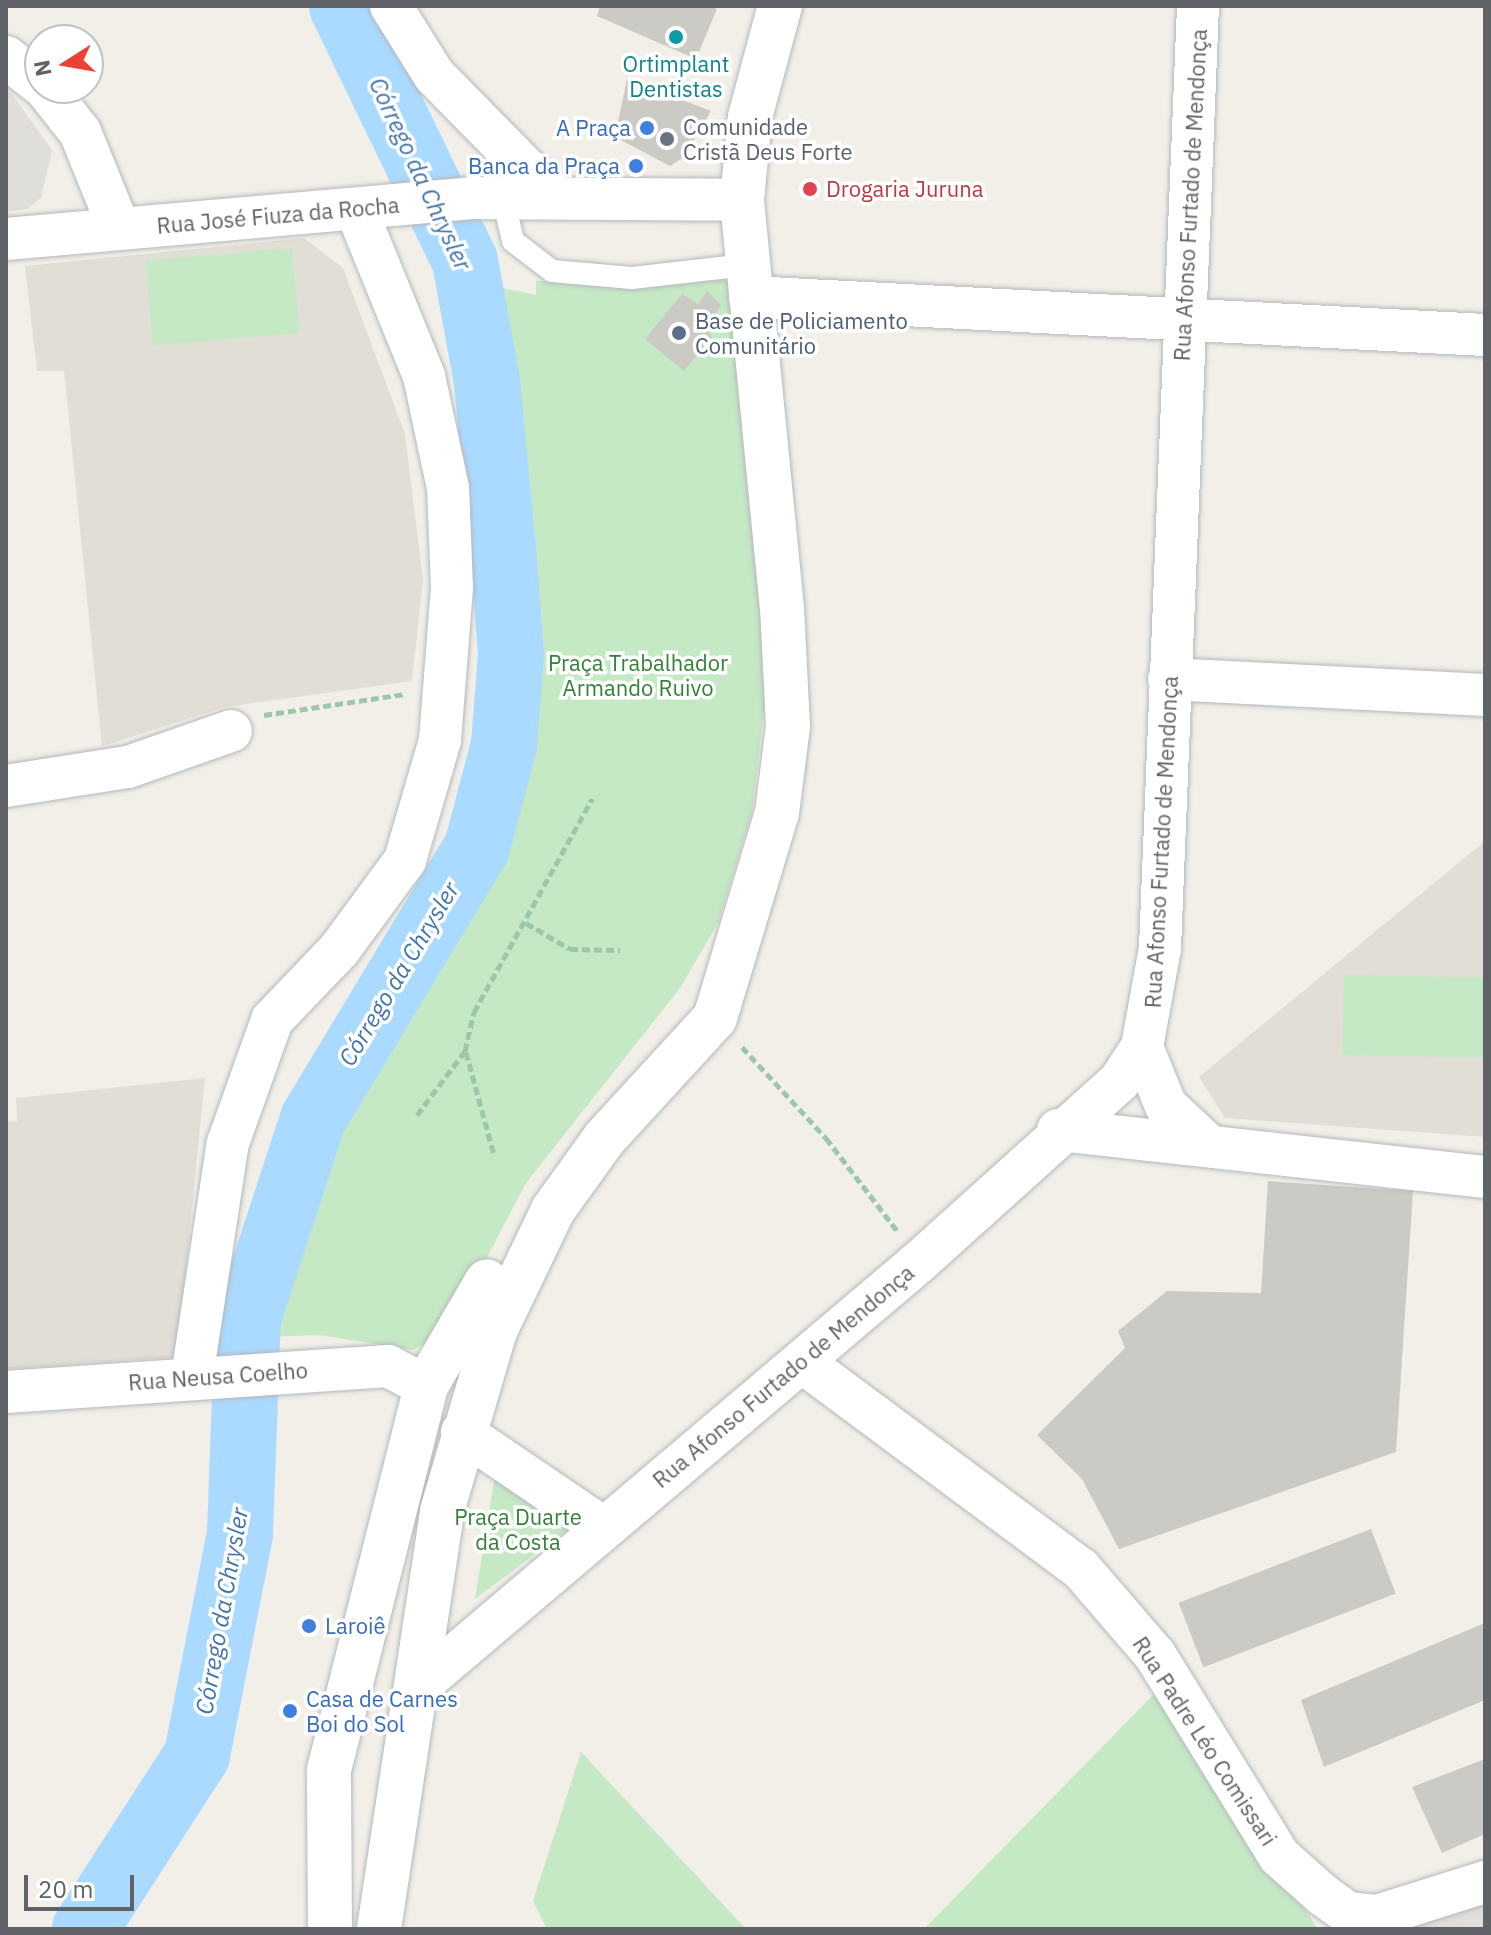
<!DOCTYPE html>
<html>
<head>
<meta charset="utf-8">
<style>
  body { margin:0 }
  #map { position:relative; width:1491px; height:1935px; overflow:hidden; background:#f1efe8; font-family:"IBM Plex Sans",sans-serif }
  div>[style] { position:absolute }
  .industrial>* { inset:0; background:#e0deda }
  .education>* { inset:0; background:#e1ded6 }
  .green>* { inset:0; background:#c5e8c5; transform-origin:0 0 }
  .river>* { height:66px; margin:-33px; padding:0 33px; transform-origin:33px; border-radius:33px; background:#aadaff }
  .building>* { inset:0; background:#cccac5; transform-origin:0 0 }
  .path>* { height:5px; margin-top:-2.5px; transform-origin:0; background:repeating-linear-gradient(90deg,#9cc7a9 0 8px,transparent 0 12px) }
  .roads { filter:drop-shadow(0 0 2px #b5b8bc) drop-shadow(0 0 2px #b5b8bc) }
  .lane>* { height:22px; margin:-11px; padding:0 11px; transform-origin:11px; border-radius:11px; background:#fff }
  .street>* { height:42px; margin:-21px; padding:0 21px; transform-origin:21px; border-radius:21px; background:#fff }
  .secondary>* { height:44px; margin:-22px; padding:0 22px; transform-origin:22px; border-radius:22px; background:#fff }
  .dots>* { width:22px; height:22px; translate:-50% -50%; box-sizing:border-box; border:4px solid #fff; border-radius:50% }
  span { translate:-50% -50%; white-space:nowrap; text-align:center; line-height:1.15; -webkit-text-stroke:7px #fff; paint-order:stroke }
  .culture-label { font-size:22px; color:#0d838f }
  .worship-label { font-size:22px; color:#5b616d }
  .left { translate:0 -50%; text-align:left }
  .shop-label { font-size:22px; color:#366cbe }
  .right { translate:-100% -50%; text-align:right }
  .health-label { font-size:22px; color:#be3a42 }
  .street-label { font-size:22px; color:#5f6368 }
  .service-label { font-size:22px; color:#4e5e75 }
  .park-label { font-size:22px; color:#348238 }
  .water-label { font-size:24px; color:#4174aa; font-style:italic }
  .frame { position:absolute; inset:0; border:8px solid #5f6368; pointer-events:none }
  .north { position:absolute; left:24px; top:24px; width:80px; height:80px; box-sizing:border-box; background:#fff; border:2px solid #bfc1c3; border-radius:50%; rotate:259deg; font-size:22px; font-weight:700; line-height:32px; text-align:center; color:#5f6368 }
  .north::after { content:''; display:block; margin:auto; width:28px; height:36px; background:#ea4335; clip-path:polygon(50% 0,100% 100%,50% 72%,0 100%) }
  .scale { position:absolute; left:24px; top:1875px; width:110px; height:36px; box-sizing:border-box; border:4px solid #5f6368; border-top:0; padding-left:10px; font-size:24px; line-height:28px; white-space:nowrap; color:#5f6368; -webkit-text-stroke:6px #fff; paint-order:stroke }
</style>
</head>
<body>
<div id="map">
  <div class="industrial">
    <i style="clip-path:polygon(6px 86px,52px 150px,41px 198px,27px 209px,6px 212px)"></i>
    <i style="clip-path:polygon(1485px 1896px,1485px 1929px,1399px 1929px)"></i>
  </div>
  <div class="education">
    <i style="clip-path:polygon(304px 238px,343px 268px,405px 434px,423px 580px,412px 681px,225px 707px,102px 746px,64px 371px,37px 371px,25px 266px)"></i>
    <i style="clip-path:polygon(1485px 841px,1485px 1137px,1225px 1118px,1199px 1077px)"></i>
    <i style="clip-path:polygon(205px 1078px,177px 1357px,6px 1369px,6px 1122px,17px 1121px,16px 1098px)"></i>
  </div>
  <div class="green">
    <i style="left:292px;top:248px;width:85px;height:147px;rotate:85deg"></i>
    <i style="clip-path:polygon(733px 280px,768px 677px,752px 812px,718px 923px,680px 988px,526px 1183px,451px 1326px,414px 1350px,319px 1335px,263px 1337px,326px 1130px,487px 850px,511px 750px,516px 566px,510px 418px,493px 286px,536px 295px,536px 281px)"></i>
    <i style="left:1344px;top:975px;width:141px;height:80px;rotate:1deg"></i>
    <i style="clip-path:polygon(495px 1476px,571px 1527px,475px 1599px)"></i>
    <i style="clip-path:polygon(1156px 1692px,1318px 1929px,924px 1929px)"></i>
    <i style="clip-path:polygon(581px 1752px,746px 1929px,547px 1929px,533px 1901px)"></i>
  </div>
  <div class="river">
    <i style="left:85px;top:1929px;width:207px;rotate:-57.2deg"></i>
    <i style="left:197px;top:1755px;width:226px;rotate:-79deg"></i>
    <i style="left:240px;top:1533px;width:215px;rotate:-87.9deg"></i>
    <i style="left:248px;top:1318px;width:209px;rotate:-71.9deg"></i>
    <i style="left:313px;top:1119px;width:318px;rotate:-58.9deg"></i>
    <i style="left:477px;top:847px;width:106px;rotate:-75.2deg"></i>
    <i style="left:504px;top:745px;width:90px;rotate:-85.6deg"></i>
    <i style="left:511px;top:655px;width:106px;rotate:-94.3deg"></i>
    <i style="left:503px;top:549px;width:168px;rotate:-95.5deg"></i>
    <i style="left:487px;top:382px;width:123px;rotate:-100.3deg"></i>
    <i style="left:465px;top:261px;width:283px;rotate:-115.8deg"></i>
  </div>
  <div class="building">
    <i style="clip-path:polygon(600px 6px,708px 6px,717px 9px,696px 59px,597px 16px)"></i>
    <i style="clip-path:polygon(627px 79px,711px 111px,684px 157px,670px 166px,615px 137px)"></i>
    <i style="clip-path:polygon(707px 291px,721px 305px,707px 329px,712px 337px,684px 371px,645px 339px,682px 294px,698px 304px)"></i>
    <i style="clip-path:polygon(1268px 1181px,1413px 1191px,1396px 1452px,1119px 1549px,1082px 1479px,1037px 1435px,1125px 1348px,1118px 1331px,1167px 1291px,1261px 1293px)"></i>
    <i style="left:1371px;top:1529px;width:69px;height:206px;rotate:69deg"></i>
    <i style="clip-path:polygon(1485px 1623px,1485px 1700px,1324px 1767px,1301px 1700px)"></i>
    <i style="clip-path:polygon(1485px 1759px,1485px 1834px,1442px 1853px,1412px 1787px)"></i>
  </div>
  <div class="path">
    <i style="left:264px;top:715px;width:143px;rotate:-8.5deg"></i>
    <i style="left:526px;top:923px;width:51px;rotate:30.6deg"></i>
    <i style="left:570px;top:949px;width:50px;rotate:1.1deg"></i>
    <i style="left:742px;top:1047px;width:124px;rotate:47.3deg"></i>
    <i style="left:826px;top:1138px;width:118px;rotate:52.5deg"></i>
    <i style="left:466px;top:1052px;width:107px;rotate:74.8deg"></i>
    <i style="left:417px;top:1115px;width:80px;rotate:-53.1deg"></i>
    <i style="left:465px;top:1051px;width:40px;rotate:-77deg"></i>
    <i style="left:474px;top:1012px;width:244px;rotate:-61deg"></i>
  </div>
  <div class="roads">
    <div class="lane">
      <i style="left:503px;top:198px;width:44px;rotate:76.9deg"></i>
      <i style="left:513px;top:241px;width:49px;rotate:37.6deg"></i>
      <i style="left:552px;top:271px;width:80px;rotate:5deg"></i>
      <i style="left:632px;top:278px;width:115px;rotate:-6.5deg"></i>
    </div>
    <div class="street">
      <i style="left:391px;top:6px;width:81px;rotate:58.1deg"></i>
      <i style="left:434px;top:75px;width:170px;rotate:45.5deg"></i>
      <i style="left:6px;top:57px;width:43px;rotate:38.5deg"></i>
      <i style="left:45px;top:88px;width:56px;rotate:51.5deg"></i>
      <i style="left:80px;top:132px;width:104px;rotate:67.9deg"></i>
      <i style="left:6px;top:239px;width:471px;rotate:-5deg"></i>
      <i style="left:475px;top:198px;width:267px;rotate:0.4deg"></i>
      <i style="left:750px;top:297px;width:736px;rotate:2.96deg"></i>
      <i style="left:1169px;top:679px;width:316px;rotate:2.9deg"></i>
      <i style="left:6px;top:786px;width:123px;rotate:-8.9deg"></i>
      <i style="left:128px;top:767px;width:109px;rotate:-19.3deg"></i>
      <i style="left:1142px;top:1047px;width:64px;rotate:67.9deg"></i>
      <i style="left:1166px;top:1106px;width:59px;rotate:42.9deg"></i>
      <i style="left:1058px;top:1130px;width:430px;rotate:6.3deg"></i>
      <i style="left:802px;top:1362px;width:347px;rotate:36.6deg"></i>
      <i style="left:1081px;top:1569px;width:113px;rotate:49.3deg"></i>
      <i style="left:1155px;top:1655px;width:236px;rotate:58.3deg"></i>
      <i style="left:1279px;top:1856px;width:59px;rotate:41.6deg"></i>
      <i style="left:1323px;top:1895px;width:31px;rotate:36deg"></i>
      <i style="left:1348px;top:1913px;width:29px;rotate:6deg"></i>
      <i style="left:1377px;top:1916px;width:113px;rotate:-17.5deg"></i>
      <i style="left:192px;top:1377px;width:237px;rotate:-81.3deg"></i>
      <i style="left:228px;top:1143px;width:131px;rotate:-70.3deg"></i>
      <i style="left:272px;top:1020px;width:97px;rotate:-46.3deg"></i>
      <i style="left:339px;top:950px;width:112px;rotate:-53.7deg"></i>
      <i style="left:405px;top:860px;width:125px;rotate:-73.7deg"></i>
      <i style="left:440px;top:740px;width:153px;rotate:-85.5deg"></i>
      <i style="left:452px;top:587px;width:99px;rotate:-92.3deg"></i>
      <i style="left:448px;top:488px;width:115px;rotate:-102.1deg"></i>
      <i style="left:424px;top:376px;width:180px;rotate:-112.2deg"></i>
      <i style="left:6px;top:1392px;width:383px;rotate:-3.9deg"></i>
      <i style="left:388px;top:1366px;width:43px;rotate:27.8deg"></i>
      <i style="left:462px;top:1432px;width:169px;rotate:34.2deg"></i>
      <i style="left:420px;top:1685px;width:656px;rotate:-40.3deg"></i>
      <i style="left:920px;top:1261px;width:268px;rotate:-42deg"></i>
      <i style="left:1119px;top:1082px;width:42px;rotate:-56.7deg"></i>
      <i style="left:1142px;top:1047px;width:101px;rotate:-79.7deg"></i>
      <i style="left:1160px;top:948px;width:943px;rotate:-87.69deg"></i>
    </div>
    <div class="secondary">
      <i style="left:330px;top:1929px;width:159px;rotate:-90.4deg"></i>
      <i style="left:329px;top:1770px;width:396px;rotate:-75.8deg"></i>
      <i style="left:426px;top:1386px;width:121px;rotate:-59.8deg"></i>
      <i style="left:379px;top:1929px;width:423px;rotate:-81.4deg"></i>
      <i style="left:442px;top:1511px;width:188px;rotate:-73.6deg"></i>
      <i style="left:495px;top:1331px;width:134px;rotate:-64.4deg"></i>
      <i style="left:553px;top:1210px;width:87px;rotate:-54.3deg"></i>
      <i style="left:604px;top:1139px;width:164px;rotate:-47.5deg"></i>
      <i style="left:715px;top:1018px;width:214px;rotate:-73.2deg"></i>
      <i style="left:777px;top:813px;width:88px;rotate:-82.8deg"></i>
      <i style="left:788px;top:726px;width:117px;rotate:-92.9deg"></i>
      <i style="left:782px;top:609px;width:411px;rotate:-95.6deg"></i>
      <i style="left:742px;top:200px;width:83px;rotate:-84.5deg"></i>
      <i style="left:750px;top:117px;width:115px;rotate:-74.9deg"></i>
    </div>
  </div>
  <div class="dots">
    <i style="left:676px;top:37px;background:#0f9aa8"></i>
    <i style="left:647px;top:128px;background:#3f7fe0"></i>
    <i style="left:667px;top:139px;background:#6b7280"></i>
    <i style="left:636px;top:166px;background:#3f7fe0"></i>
    <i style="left:810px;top:189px;background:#e0444e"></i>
    <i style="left:679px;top:333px;background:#5c6f8a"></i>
    <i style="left:309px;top:1626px;background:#3f7fe0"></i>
    <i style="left:290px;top:1711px;background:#3f7fe0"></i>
  </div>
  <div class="culture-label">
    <span style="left:676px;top:76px">Ortimplant<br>Dentistas</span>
  </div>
  <div class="worship-label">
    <span class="left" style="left:683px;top:139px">Comunidade<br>Cristã Deus Forte</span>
  </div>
  <div class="shop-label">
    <span class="right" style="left:631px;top:128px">A Praça</span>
    <span class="right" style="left:620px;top:166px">Banca da Praça</span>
    <span class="left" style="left:325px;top:1626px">Laroiê</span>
    <span class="left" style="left:306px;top:1711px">Casa de Carnes<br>Boi do Sol</span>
  </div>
  <div class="health-label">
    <span class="left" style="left:826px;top:189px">Drogaria Juruna</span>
  </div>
  <div class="street-label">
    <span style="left:1190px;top:195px;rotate:-87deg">Rua Afonso Furtado de Mendonça</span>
    <span style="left:278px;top:215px;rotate:-5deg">Rua José Fiuza da Rocha</span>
    <span style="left:1161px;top:842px;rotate:-87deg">Rua Afonso Furtado de Mendonça</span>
    <span style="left:218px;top:1376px;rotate:-4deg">Rua Neusa Coelho</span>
    <span style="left:783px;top:1376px;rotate:-40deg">Rua Afonso Furtado de Mendonça</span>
    <span style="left:1205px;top:1741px;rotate:57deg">Rua Padre Léo Comissari</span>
  </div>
  <div class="service-label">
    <span class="left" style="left:695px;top:333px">Base de Policiamento<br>Comunitário</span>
  </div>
  <div class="park-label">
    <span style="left:638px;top:675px">Praça Trabalhador<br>Armando Ruivo</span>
    <span style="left:518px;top:1529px">Praça Duarte<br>da Costa</span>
  </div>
  <div class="water-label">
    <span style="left:420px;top:174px;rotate:65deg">Córrego da Chrysler</span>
    <span style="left:399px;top:974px;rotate:-59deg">Córrego da Chrysler</span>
    <span style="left:222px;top:1611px;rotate:-80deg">Córrego da Chrysler</span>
  </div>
  <div class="frame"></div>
  <div class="north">N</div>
  <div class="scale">20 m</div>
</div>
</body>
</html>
